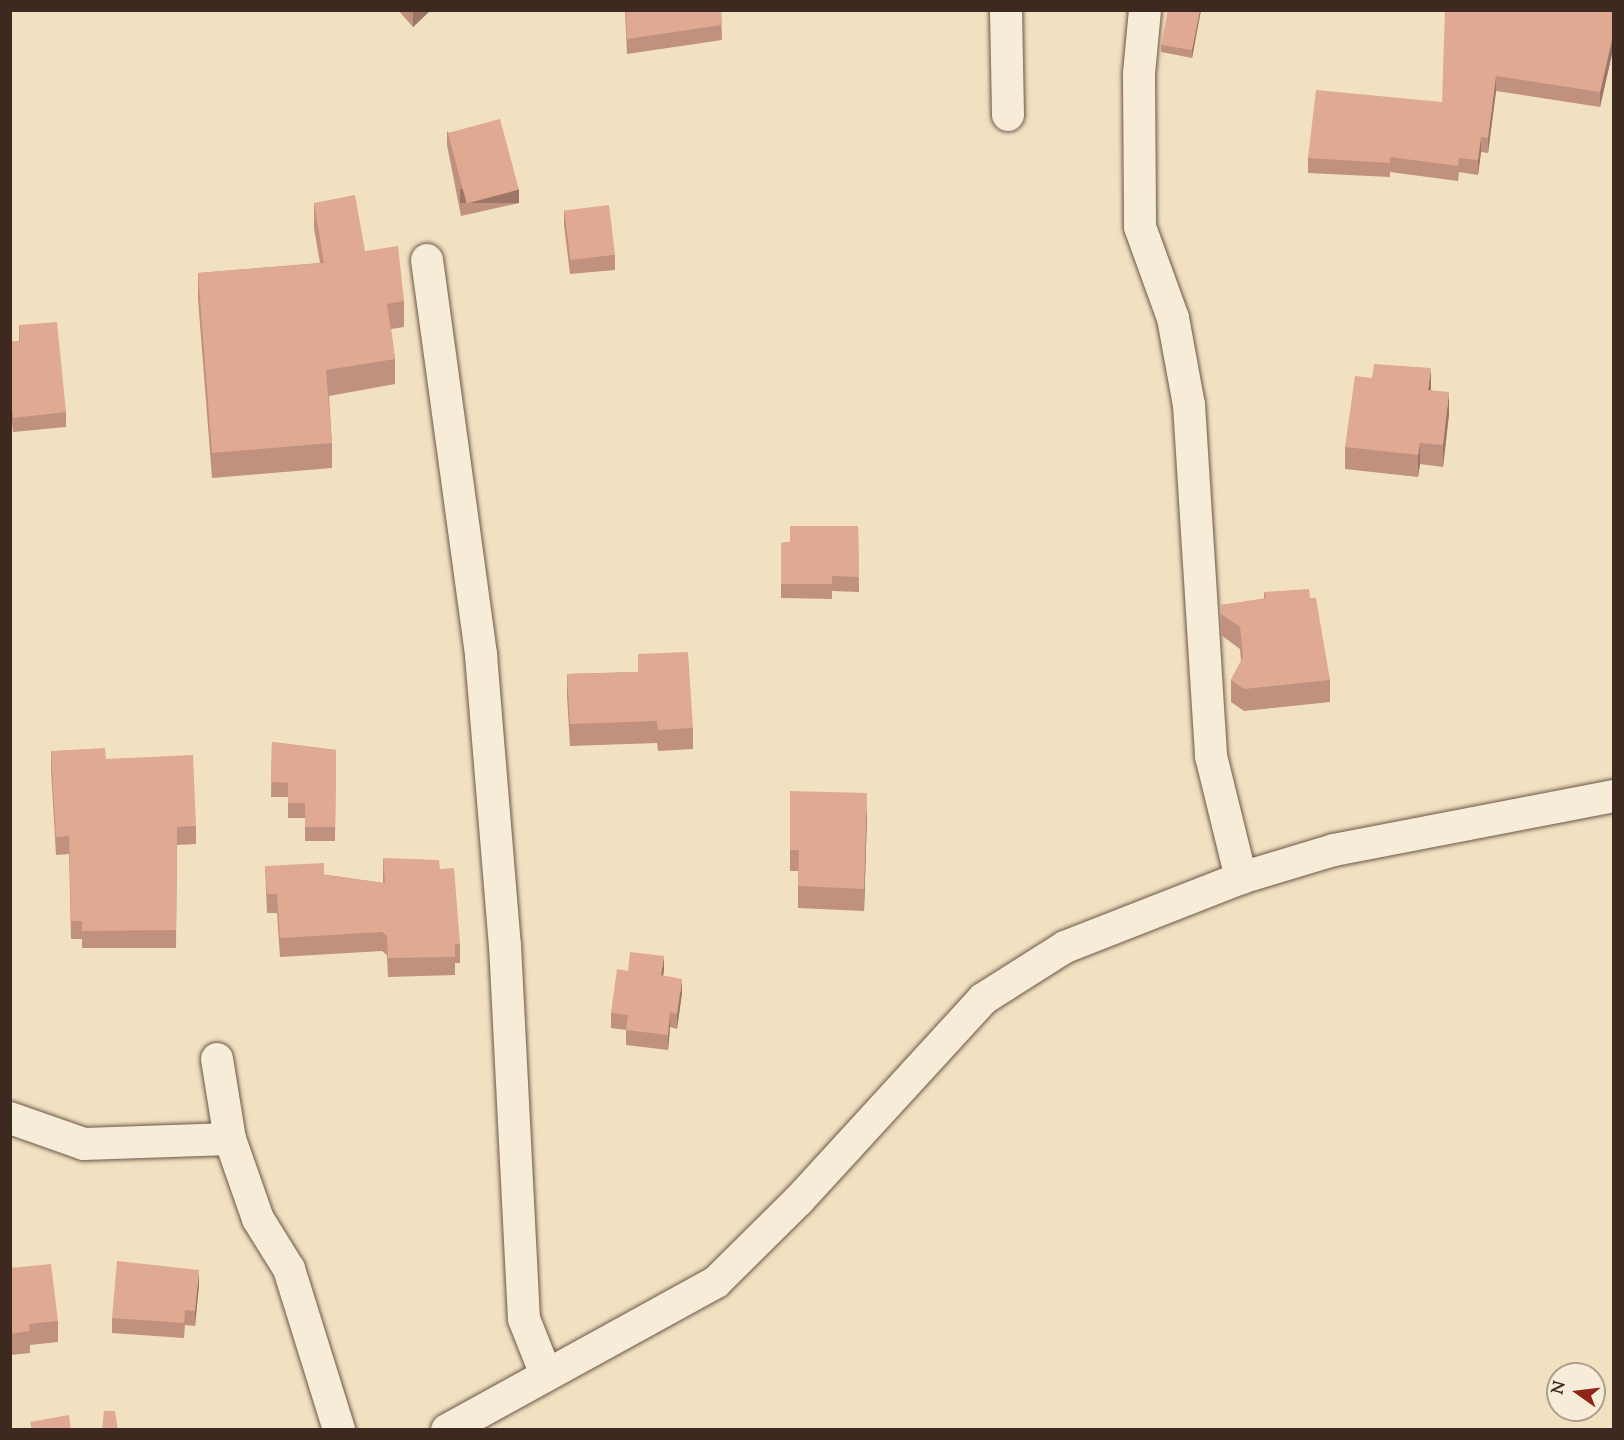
<!DOCTYPE html>
<html>
<head>
<meta charset="utf-8">
<style>
  body { margin:0 }
  #map { position:relative; width:1624px; height:1440px; overflow:hidden; background:#f2e1c1; font-family:"Sorts Mill Goudy",serif }
  div>[style] { position:absolute }
  .roads { filter:drop-shadow(0 0 2px #6b5748) drop-shadow(0 0 2px #6b5748) }
  .minor>* { height:32px; margin:-16px; padding:0 16px; transform-origin:16px; border-radius:16px; background:#f7ecd7 }
  .wall>* { inset:0; background:#c0917e }
  .shaded-wall>* { inset:0; background:#9c7666; transform-origin:0 0 }
  .building>* { inset:0; background:#dfa992; transform-origin:0 0 }
  span { translate:-50% -50%; white-space:nowrap; text-align:center; line-height:1.15; -webkit-text-stroke:4.5px #f7ecd7; paint-order:stroke }
  .frame { position:absolute; inset:0; border:12px solid #3e2920; pointer-events:none }
  .north { position:absolute; left:1546px; top:1362px; width:60px; height:60px; box-sizing:border-box; background:#f7ecd7; border:2px solid #ad9e8e; border-radius:50%; rotate:284deg; font-size:16px; font-weight:700; line-height:24px; text-align:center; color:#3e2920 }
  .north::after { content:''; display:block; margin:auto; width:21px; height:27px; background:#8f2418; clip-path:polygon(50% 0,100% 100%,50% 72%,0 100%) }
</style>
</head>
<body>
<div id="map">
  <div class="roads">
    <div class="minor">
      <i style="left:1006px;top:10px;width:105px;rotate:88.9deg"></i>
      <i style="left:1145px;top:10px;width:64px;rotate:95.4deg"></i>
      <i style="left:1139px;top:74px;width:153px;rotate:89.6deg"></i>
      <i style="left:1140px;top:227px;width:97px;rotate:70.1deg"></i>
      <i style="left:1173px;top:318px;width:88px;rotate:79.6deg"></i>
      <i style="left:1189px;top:405px;width:352px;rotate:86.4deg"></i>
      <i style="left:1211px;top:756px;width:126px;rotate:76.2deg"></i>
      <i style="left:427px;top:260px;width:399px;rotate:82.2deg"></i>
      <i style="left:481px;top:655px;width:291px;rotate:85.3deg"></i>
      <i style="left:505px;top:945px;width:374px;rotate:87.1deg"></i>
      <i style="left:524px;top:1319px;width:57px;rotate:68.4deg"></i>
      <i style="left:217px;top:1059px;width:81px;rotate:80.8deg"></i>
      <i style="left:230px;top:1139px;width:85px;rotate:70.7deg"></i>
      <i style="left:258px;top:1219px;width:59px;rotate:58.2deg"></i>
      <i style="left:289px;top:1269px;width:169px;rotate:72.7deg"></i>
      <i style="left:10px;top:1118px;width:78px;rotate:19.4deg"></i>
      <i style="left:84px;top:1144px;width:146px;rotate:-2deg"></i>
      <i style="left:447px;top:1430px;width:307px;rotate:-28.8deg"></i>
      <i style="left:716px;top:1282px;width:117px;rotate:-44.7deg"></i>
      <i style="left:799px;top:1200px;width:273px;rotate:-47.5deg"></i>
      <i style="left:983px;top:999px;width:97px;rotate:-32.4deg"></i>
      <i style="left:1065px;top:947px;width:189px;rotate:-21.4deg"></i>
      <i style="left:1241px;top:878px;width:97px;rotate:-16.8deg"></i>
      <i style="left:1334px;top:850px;width:285px;rotate:-10.9deg"></i>
    </div>
  </div>
  <div class="wall">
    <i style="clip-path:polygon(398px 10px,431px 10px,413px 27px)"></i>
    <i style="clip-path:polygon(625px 10px,721px 10px,722px 40px,627px 54px)"></i>
    <i style="clip-path:polygon(1201px 10px,1192px 58px,1161px 52px,1161px 45px)"></i>
    <i style="clip-path:polygon(1599px 11px,1614px 13px,1614px 45px,1600px 107px,1496px 91px,1488px 153px,1481px 152px,1478px 175px,1459px 172px,1458px 181px,1390px 172px,1390px 177px,1308px 173px,1308px 158px,1442px 102px)"></i>
    <i style="clip-path:polygon(447px 131px,519px 203px,461px 216px,447px 145px)"></i>
    <i style="clip-path:polygon(314px 203px,365px 251px,404px 301px,404px 327px,391px 329px,395px 359px,395px 384px,329px 396px,332px 443px,332px 468px,212px 478px,198px 299px,198px 273px,320px 263px,314px 228px)"></i>
    <i style="clip-path:polygon(564px 211px,615px 255px,615px 270px,570px 274px,564px 225px)"></i>
    <i style="clip-path:polygon(19px 325px,66px 412px,66px 427px,13px 432px,10px 406px,10px 342px,19px 341px)"></i>
    <i style="clip-path:polygon(1431px 390px,1449px 414px,1443px 467px,1420px 464px,1418px 477px,1345px 469px,1345px 447px)"></i>
    <i style="clip-path:polygon(858px 526px,859px 592px,832px 591px,832px 599px,781px 598px,781px 543px,790px 542px)"></i>
    <i style="clip-path:polygon(1264px 592px,1310px 598px,1330px 680px,1330px 702px,1244px 711px,1231px 702px,1231px 680px,1241px 661px,1240px 649px,1221px 635px,1221px 605px,1264px 599px)"></i>
    <i style="clip-path:polygon(638px 654px,693px 728px,693px 749px,658px 751px,657px 743px,570px 746px,567px 696px,567px 674px,638px 672px)"></i>
    <i style="clip-path:polygon(272px 742px,336px 750px,335px 841px,305px 841px,305px 818px,288px 818px,288px 797px,271px 797px)"></i>
    <i style="clip-path:polygon(51px 751px,106px 759px,196px 826px,196px 844px,177px 845px,176px 948px,82px 948px,82px 939px,71px 939px,69px 854px,56px 855px,51px 769px)"></i>
    <i style="clip-path:polygon(790px 791px,867px 814px,864px 911px,798px 908px,798px 871px,790px 871px)"></i>
    <i style="clip-path:polygon(383px 858px,440px 869px,460px 944px,460px 963px,455px 963px,455px 975px,388px 977px,387px 955px,382px 951px,280px 957px,277px 913px,267px 913px,265px 866px,383px 883px)"></i>
    <i style="clip-path:polygon(664px 970px,663px 975px,682px 993px,677px 1029px,670px 1027px,668px 1050px,626px 1045px,626px 1030px,611px 1028px,611px 1013px,628px 971px)"></i>
    <i style="clip-path:polygon(10px 1268px,58px 1321px,58px 1342px,30px 1345px,30px 1353px,10px 1355px)"></i>
    <i style="clip-path:polygon(199px 1285px,195px 1326px,185px 1325px,184px 1338px,112px 1333px,112px 1318px)"></i>
  </div>
  <div class="shaded-wall">
    <i style="clip-path:polygon(413px 10px,431px 10px,413px 27px)"></i>
    <i style="clip-path:polygon(1200px 10px,1201px 10px,1192px 58px,1192px 50px)"></i>
    <i style="clip-path:polygon(1614px 31px,1614px 45px,1600px 107px,1600px 92px)"></i>
    <i style="clip-path:polygon(1496px 76px,1496px 91px,1488px 153px,1488px 138px)"></i>
    <i style="clip-path:polygon(1481px 137px,1481px 152px,1478px 175px,1478px 160px)"></i>
    <i style="left:519px;top:189px;width:14px;height:59px;rotate:90deg"></i>
    <i style="clip-path:polygon(1431px 368px,1431px 390px,1428px 411px,1428px 390px)"></i>
    <i style="clip-path:polygon(1449px 392px,1449px 414px,1443px 467px,1443px 445px)"></i>
    <i style="clip-path:polygon(1420px 443px,1420px 464px,1418px 477px,1418px 455px)"></i>
    <i style="clip-path:polygon(867px 793px,867px 814px,864px 911px,864px 889px)"></i>
    <i style="clip-path:polygon(664px 956px,664px 970px,661px 989px,661px 975px)"></i>
    <i style="clip-path:polygon(682px 979px,682px 993px,677px 1029px,677px 1014px)"></i>
    <i style="clip-path:polygon(670px 1012px,670px 1027px,668px 1050px,668px 1035px)"></i>
    <i style="clip-path:polygon(199px 1270px,199px 1285px,195px 1326px,195px 1311px)"></i>
  </div>
  <div class="building">
    <i style="clip-path:polygon(626px 10px,721px 10px,722px 25px,627px 39px)"></i>
    <i style="clip-path:polygon(1168px 10px,1200px 10px,1192px 50px,1161px 45px)"></i>
    <i style="clip-path:polygon(1445px 10px,1597px 10px,1614px 13px,1614px 31px,1600px 92px,1496px 76px,1488px 138px,1481px 137px,1478px 160px,1459px 158px,1458px 166px,1390px 157px,1390px 163px,1308px 158px,1316px 90px,1442px 102px)"></i>
    <i style="left:500px;top:119px;width:73px;height:54px;rotate:75deg"></i>
    <i style="clip-path:polygon(355px 195px,365px 251px,398px 246px,404px 301px,387px 304px,395px 359px,326px 370px,332px 443px,212px 453px,198px 273px,324px 263px,314px 203px)"></i>
    <i style="left:609px;top:205px;width:50px;height:45px;rotate:83deg"></i>
    <i style="clip-path:polygon(57px 322px,66px 412px,13px 418px,10px 391px,10px 342px,20px 341px,19px 325px)"></i>
    <i style="clip-path:polygon(1374px 364px,1431px 368px,1428px 390px,1449px 392px,1443px 445px,1420px 443px,1418px 455px,1345px 447px,1355px 376px,1372px 378px)"></i>
    <i style="clip-path:polygon(790px 526px,858px 526px,859px 577px,832px 576px,832px 584px,781px 584px,781px 543px,790px 542px)"></i>
    <i style="clip-path:polygon(1309px 589px,1310px 598px,1316px 598px,1330px 680px,1244px 689px,1231px 680px,1243px 657px,1240px 627px,1221px 614px,1221px 605px,1266px 598px,1264px 592px)"></i>
    <i style="clip-path:polygon(688px 652px,693px 728px,658px 730px,657px 721px,570px 724px,567px 674px,638px 672px,638px 654px)"></i>
    <i style="clip-path:polygon(272px 742px,336px 750px,335px 827px,305px 827px,305px 803px,288px 803px,288px 783px,271px 782px)"></i>
    <i style="clip-path:polygon(105px 748px,106px 759px,193px 755px,196px 826px,177px 827px,176px 930px,82px 931px,82px 921px,71px 921px,69px 836px,56px 837px,51px 751px)"></i>
    <i style="clip-path:polygon(790px 791px,867px 793px,864px 889px,798px 886px,799px 850px,790px 850px)"></i>
    <i style="clip-path:polygon(383px 858px,439px 860px,440px 869px,454px 868px,460px 944px,455px 944px,455px 957px,388px 958px,387px 936px,382px 932px,280px 938px,277px 894px,267px 894px,265px 866px,324px 863px,324px 875px,385px 883px)"></i>
    <i style="clip-path:polygon(630px 952px,664px 956px,661px 975px,682px 979px,677px 1014px,670px 1012px,668px 1035px,626px 1030px,628px 1015px,611px 1013px,617px 969px,628px 971px)"></i>
    <i style="clip-path:polygon(117px 1261px,199px 1270px,195px 1311px,185px 1310px,184px 1323px,112px 1318px)"></i>
    <i style="clip-path:polygon(51px 1264px,58px 1321px,29px 1324px,30px 1331px,10px 1334px,10px 1268px)"></i>
    <i style="clip-path:polygon(104px 1411px,115px 1411px,118px 1430px,102px 1430px)"></i>
    <i style="clip-path:polygon(69px 1415px,71px 1430px,32px 1430px,30px 1422px)"></i>
  </div>
  <div class="frame"></div>
  <div class="north">N</div>
</div>
</body>
</html>
